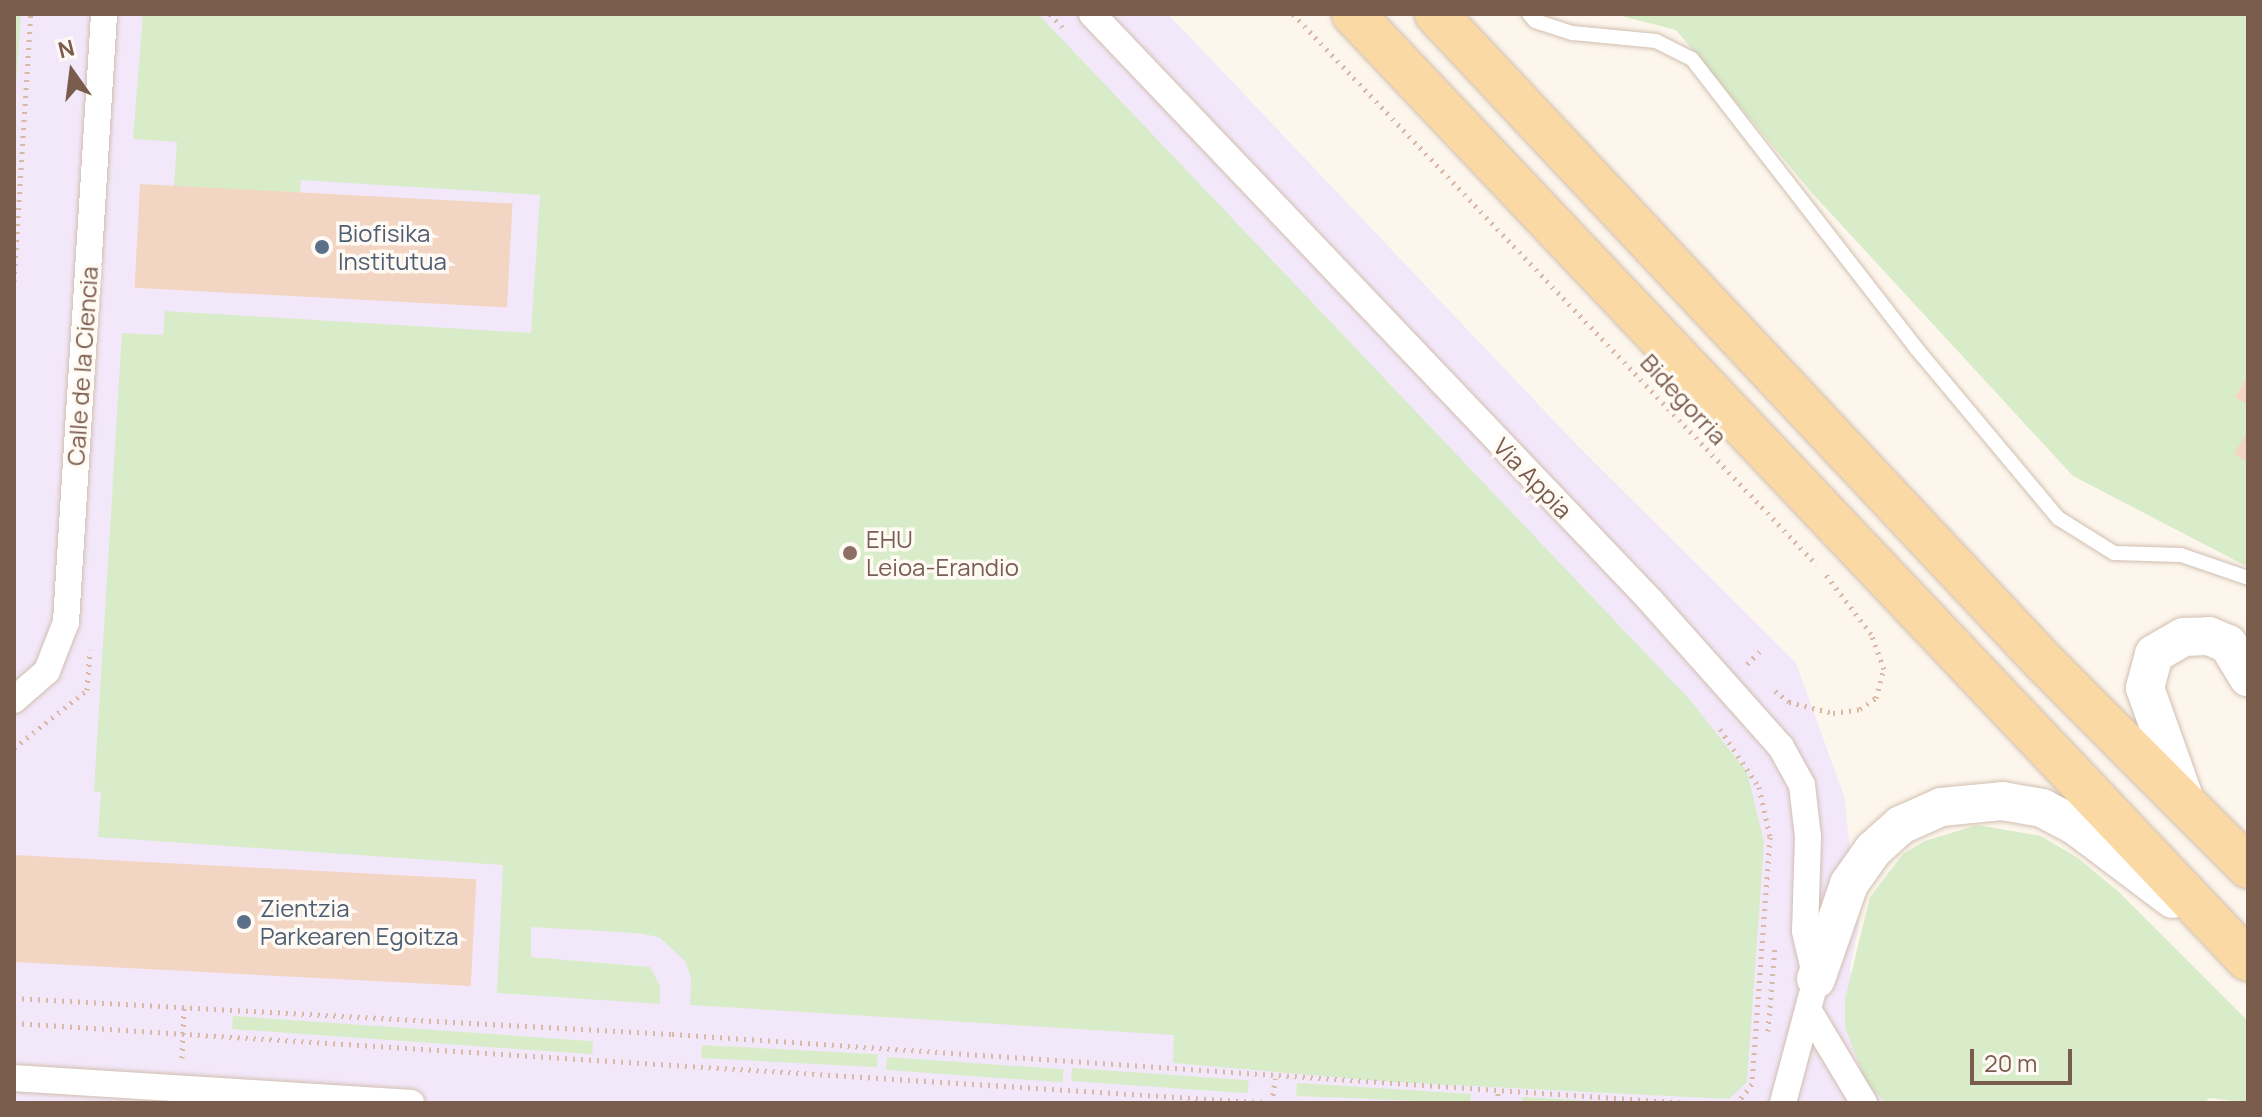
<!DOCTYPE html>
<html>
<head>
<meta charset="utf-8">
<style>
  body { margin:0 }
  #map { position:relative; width:2262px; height:1117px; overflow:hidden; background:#fdf6ec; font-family:Manrope,sans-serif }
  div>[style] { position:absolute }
  .education>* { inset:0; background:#f3e8fa }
  .green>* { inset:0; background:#d8ecc9; transform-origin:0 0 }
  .building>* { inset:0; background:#f3d5c3; transform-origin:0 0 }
  .path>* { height:5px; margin-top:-2.5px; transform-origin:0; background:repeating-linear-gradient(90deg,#d9b8a5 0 2px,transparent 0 8px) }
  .roads { filter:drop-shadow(0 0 2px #d1beb0) drop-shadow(0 0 2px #d1beb0) }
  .lane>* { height:14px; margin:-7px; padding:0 7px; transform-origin:7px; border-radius:7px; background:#fff }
  .street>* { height:26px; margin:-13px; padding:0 13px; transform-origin:13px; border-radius:13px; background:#fff }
  .secondary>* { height:38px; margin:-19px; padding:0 19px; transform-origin:19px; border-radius:19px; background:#fff }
  .primary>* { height:42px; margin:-21px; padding:0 21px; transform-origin:21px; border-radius:21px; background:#fbd9a5 }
  .dots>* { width:22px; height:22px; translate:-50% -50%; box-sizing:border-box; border:4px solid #fffaf3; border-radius:50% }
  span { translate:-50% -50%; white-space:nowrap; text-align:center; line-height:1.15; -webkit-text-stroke:7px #fffaf3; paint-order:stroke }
  .service-label { font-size:24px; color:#4e5e75 }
  .left { translate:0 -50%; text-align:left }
  .street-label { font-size:24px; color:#7a5c4d }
  .education-label { font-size:24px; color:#785e54 }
  .frame { position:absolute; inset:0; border:16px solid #7a5c4d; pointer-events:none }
  .north { position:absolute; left:32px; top:32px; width:80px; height:80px; -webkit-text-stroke:6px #fffaf3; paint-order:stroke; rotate:346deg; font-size:22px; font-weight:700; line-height:32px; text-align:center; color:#7a5c4d }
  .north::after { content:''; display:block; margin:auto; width:28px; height:36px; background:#7a5c4d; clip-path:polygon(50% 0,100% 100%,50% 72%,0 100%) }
  .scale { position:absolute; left:1970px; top:1049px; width:102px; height:36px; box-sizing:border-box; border:4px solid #7a5c4d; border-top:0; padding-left:10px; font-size:24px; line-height:28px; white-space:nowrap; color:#7a5c4d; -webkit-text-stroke:6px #fffaf3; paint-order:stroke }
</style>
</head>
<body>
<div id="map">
  <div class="education">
    <i style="clip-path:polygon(14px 14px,1168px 14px,1575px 443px,1796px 663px,1844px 796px,1859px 924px,1850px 968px,1866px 1083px,1886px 1103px,14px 1103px)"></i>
  </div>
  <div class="green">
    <i style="clip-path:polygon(14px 14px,21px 14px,14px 115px)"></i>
    <i style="clip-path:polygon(143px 14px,1038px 14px,1691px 701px,1747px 772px,1764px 842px,1747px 1082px,1729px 1099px,1393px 1082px,1173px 1063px,1174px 1035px,690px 1005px,691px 978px,685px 961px,659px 937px,636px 933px,531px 927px,531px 957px,650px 967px,660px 986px,660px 1004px,497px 993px,503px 865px,98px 837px,101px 792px,94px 791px,122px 333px,163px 335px,165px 311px,531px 333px,540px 195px,301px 180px,300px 193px,174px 186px,177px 142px,133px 139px)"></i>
    <i style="clip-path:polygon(1614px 14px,2248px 14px,2248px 567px,2073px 476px,1812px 193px,1676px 30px)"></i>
    <i style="clip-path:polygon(1977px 825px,2041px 836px,2078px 858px,2120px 893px,2248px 1021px,2248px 1103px,2209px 1098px,2205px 1103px,1886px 1103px,1866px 1083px,1845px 1027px,1845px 999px,1870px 897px,1903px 854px,1925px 841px)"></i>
    <i style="left:233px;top:1016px;width:361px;height:13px;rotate:4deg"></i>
    <i style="left:702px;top:1045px;width:176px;height:13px;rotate:3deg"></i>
    <i style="left:887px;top:1057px;width:177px;height:13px;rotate:4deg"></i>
    <i style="left:1072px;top:1068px;width:177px;height:13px;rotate:4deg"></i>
    <i style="clip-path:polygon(1297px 1083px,1471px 1094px,1470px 1103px,1296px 1096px)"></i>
    <i style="clip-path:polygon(1522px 1097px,1625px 1103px,1522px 1103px)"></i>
  </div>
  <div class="building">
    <i style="left:140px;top:184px;width:373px;height:104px;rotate:3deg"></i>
    <i style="clip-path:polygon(2248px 375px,2248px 405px,2235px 397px)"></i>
    <i style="clip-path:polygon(2248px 431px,2248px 462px,2234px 454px)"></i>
    <i style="left:14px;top:855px;width:463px;height:107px;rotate:3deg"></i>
  </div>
  <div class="path">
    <i style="left:1050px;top:14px;width:22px;rotate:47deg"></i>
    <i style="left:1293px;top:14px;width:760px;rotate:46.44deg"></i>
    <i style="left:14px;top:281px;width:268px;rotate:-86.4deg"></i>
    <i style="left:1747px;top:664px;width:20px;rotate:-45deg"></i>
    <i style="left:1775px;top:691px;width:18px;rotate:38deg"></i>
    <i style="left:1789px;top:702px;width:45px;rotate:14deg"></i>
    <i style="left:1833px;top:713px;width:27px;rotate:-8deg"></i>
    <i style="left:1860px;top:709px;width:19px;rotate:-35deg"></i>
    <i style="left:1876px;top:698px;width:30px;rotate:-75deg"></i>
    <i style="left:1884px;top:669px;width:37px;rotate:-110deg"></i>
    <i style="left:1871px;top:634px;width:78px;rotate:-127.2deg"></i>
    <i style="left:1720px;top:729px;width:70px;rotate:56.1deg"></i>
    <i style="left:1759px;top:787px;width:51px;rotate:77.6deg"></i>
    <i style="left:1770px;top:837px;width:248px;rotate:94.2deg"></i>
    <i style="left:1752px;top:1084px;width:24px;rotate:128deg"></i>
    <i style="left:14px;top:748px;width:93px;rotate:-38.5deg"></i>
    <i style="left:87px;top:690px;width:40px;rotate:-85.7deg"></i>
    <i style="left:14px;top:998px;width:659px;rotate:3.13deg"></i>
    <i style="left:672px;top:1034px;width:1019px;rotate:3.88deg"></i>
    <i style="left:14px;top:1023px;width:1262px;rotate:3.64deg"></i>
    <i style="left:1768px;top:1031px;width:86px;rotate:-85.3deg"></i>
    <i style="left:182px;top:1058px;width:51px;rotate:-87.8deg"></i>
    <i style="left:1272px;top:1103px;width:25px;rotate:-83deg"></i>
    <i style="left:1498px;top:1103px;width:10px;rotate:-90deg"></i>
  </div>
  <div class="roads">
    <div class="lane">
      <i style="left:1529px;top:14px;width:9px;rotate:49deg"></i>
      <i style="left:1535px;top:21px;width:40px;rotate:18deg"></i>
      <i style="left:1573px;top:33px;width:83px;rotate:5.5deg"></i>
      <i style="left:1656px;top:41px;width:40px;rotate:26.6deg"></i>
      <i style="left:1692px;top:59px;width:366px;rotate:52.2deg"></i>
      <i style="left:1916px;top:348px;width:222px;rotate:50.1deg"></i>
      <i style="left:2058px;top:518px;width:66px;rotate:32deg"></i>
      <i style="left:2114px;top:553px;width:67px;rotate:1.7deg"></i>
      <i style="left:2181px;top:555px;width:71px;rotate:18.9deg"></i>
    </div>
    <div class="street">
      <i style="left:1092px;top:14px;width:809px;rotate:46.4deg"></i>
      <i style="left:1650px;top:600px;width:197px;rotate:48.3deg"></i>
      <i style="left:1781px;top:747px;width:43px;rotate:61.1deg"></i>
      <i style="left:1802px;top:785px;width:52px;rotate:83.4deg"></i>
      <i style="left:1808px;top:837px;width:94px;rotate:91.8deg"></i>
      <i style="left:1805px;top:931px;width:49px;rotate:77.1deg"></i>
      <i style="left:1816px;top:979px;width:128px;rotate:104.9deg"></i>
      <i style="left:14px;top:700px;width:44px;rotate:-41.3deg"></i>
      <i style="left:47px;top:671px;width:53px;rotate:-68.8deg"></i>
      <i style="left:66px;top:622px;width:609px;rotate:-86.42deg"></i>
      <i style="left:1810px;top:1013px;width:105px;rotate:59deg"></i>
      <i style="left:14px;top:1078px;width:398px;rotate:3.6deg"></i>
    </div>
    <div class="secondary">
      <i style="left:2186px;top:803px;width:122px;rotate:-109.6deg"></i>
      <i style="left:2145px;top:688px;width:35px;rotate:-75deg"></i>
      <i style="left:2154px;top:654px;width:34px;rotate:-30deg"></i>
      <i style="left:2184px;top:637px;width:25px;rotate:-2deg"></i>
      <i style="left:2209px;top:636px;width:21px;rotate:23deg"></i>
      <i style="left:2228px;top:644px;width:39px;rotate:59deg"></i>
      <i style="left:1816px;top:979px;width:101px;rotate:-70.8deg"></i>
      <i style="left:1849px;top:884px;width:42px;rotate:-54.8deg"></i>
      <i style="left:1873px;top:850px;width:38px;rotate:-42deg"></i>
      <i style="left:1901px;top:825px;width:44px;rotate:-24.2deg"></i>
      <i style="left:1941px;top:807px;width:61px;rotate:-5.6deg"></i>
      <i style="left:2002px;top:801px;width:41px;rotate:9.9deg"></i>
      <i style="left:2042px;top:808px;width:38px;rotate:28deg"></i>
      <i style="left:2076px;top:826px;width:121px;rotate:37deg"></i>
    </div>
    <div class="primary">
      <i style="left:1353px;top:14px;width:1302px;rotate:46.59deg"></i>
      <i style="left:1436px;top:14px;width:887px;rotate:46.83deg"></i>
      <i style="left:2043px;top:661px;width:291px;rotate:45.1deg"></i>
    </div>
  </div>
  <div class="dots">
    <i style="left:322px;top:247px;background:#5c6f8a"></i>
    <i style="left:850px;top:553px;background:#8d6e63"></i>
    <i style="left:244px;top:922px;background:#5c6f8a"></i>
  </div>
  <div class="service-label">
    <span class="left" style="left:338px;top:247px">Biofisika<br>Institutua</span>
    <span class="left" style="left:260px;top:922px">Zientzia<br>Parkearen Egoitza</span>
  </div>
  <div class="street-label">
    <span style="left:82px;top:366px;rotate:-86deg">Calle de la Ciencia</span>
    <span style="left:1684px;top:399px;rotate:47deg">Bidegorria</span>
    <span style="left:1533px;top:478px;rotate:46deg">Via Appia</span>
  </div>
  <div class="education-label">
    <span class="left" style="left:866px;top:553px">EHU<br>Leioa-Erandio</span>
  </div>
  <div class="frame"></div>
  <div class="north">N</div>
  <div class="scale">20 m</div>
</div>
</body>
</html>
